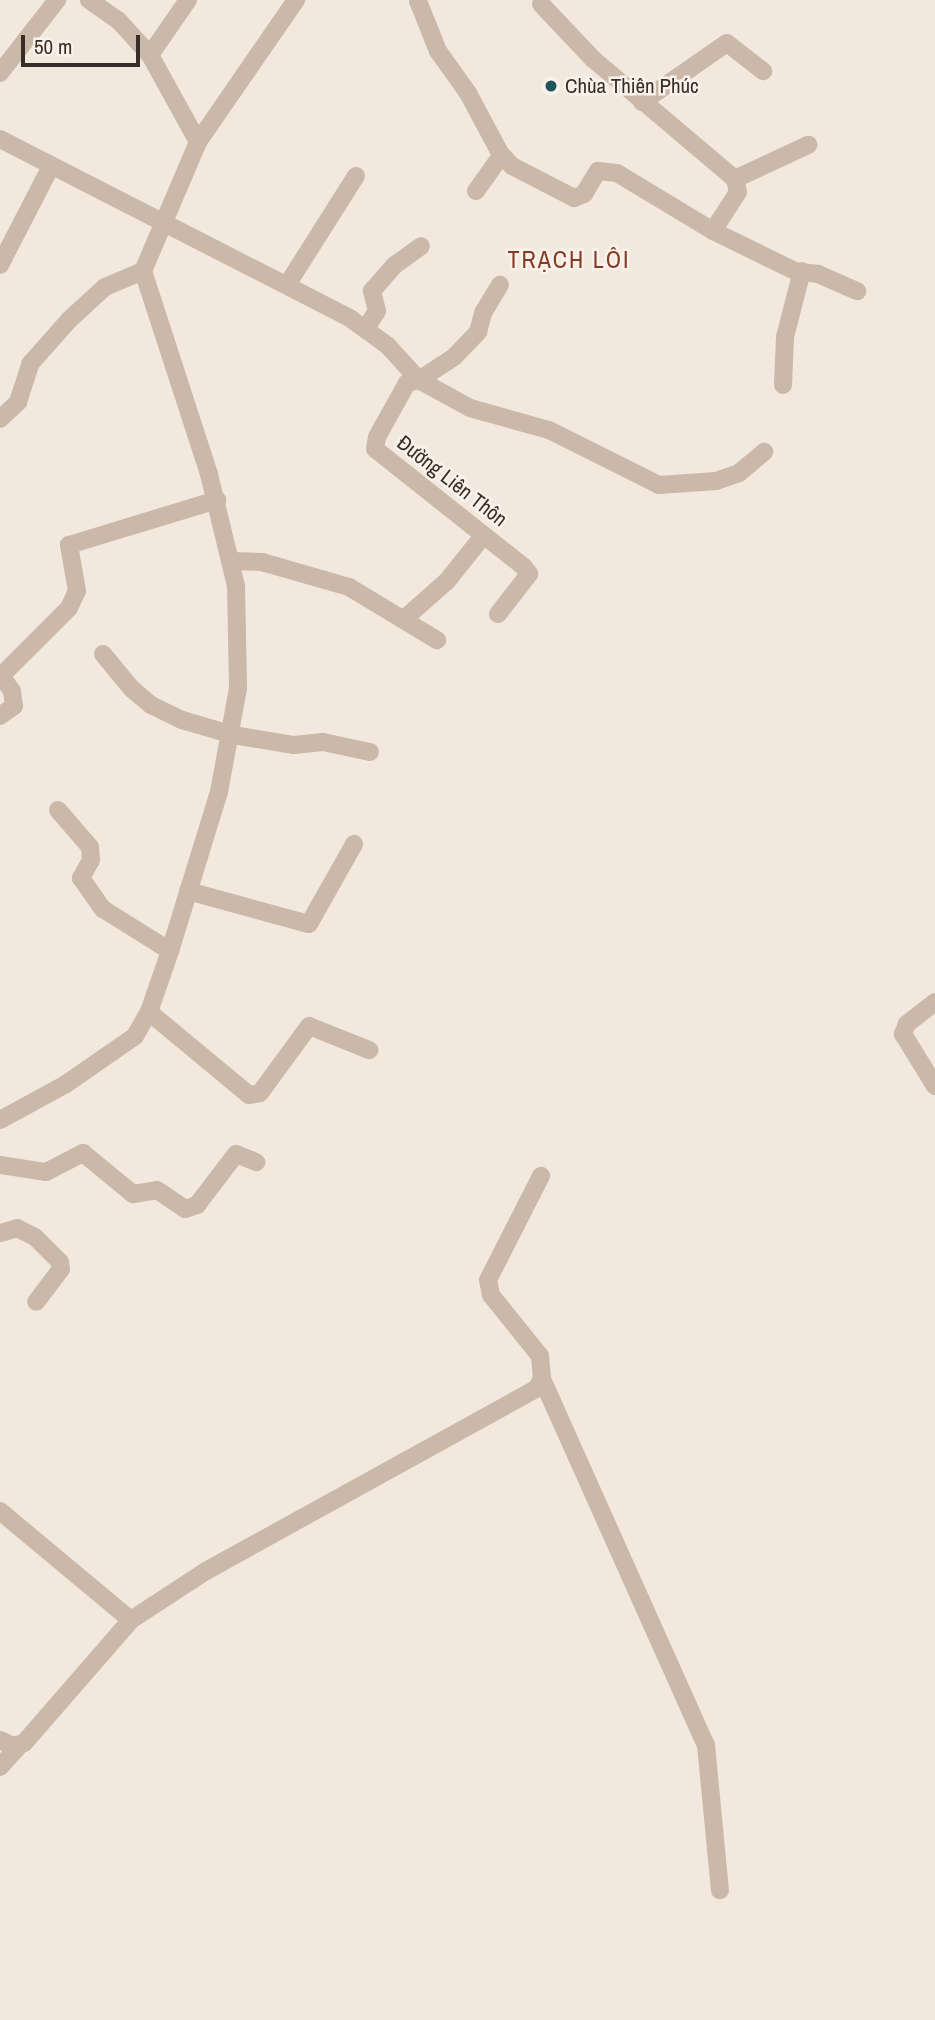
<!DOCTYPE html>
<html>
<head>
<meta charset="utf-8">
<style>
  body { margin:0 }
  #map { position:relative; width:935px; height:2020px; overflow:hidden; background:#f2e8dd; font-family:"Archivo Narrow",sans-serif }
  div>[style] { position:absolute }
  .minor>* { height:18px; margin:-9px; padding:0 9px; transform-origin:9px; border-radius:9px; background:#cab8a9 }
  .dots>* { width:19px; height:19px; translate:-50% -50%; box-sizing:border-box; border:4px solid #f9f2ea; border-radius:50% }
  span { translate:-50% -50%; white-space:nowrap; text-align:center; line-height:1.15; -webkit-text-stroke:5px #f9f2ea; paint-order:stroke }
  .poi-label { font-size:21px; color:#372d29 }
  .left { translate:0 -50%; text-align:left }
  .street-label { font-size:21px; color:#372d29 }
  .quarter-label { font-size:24px; color:#843a24; letter-spacing:2px }
  .scale { position:absolute; left:21px; top:35px; width:119px; height:32px; box-sizing:border-box; border:4px solid #372d29; border-top:0; padding-left:9px; font-size:21px; line-height:24px; white-space:nowrap; color:#372d29; -webkit-text-stroke:5px #f9f2ea; paint-order:stroke }
</style>
</head>
<body>
<div id="map">
  <div class="minor">
    <i style="left:89px;top:0;width:35px;rotate:35deg"></i>
    <i style="left:118px;top:20px;width:47px;rotate:47.6deg"></i>
    <i style="left:150px;top:55px;width:99px;rotate:61.1deg"></i>
    <i style="left:418px;top:1px;width:54px;rotate:68.2deg"></i>
    <i style="left:438px;top:51px;width:52px;rotate:54.5deg"></i>
    <i style="left:468px;top:93px;width:68px;rotate:61.9deg"></i>
    <i style="left:500px;top:153px;width:18px;rotate:47deg"></i>
    <i style="left:512px;top:166px;width:70px;rotate:27.3deg"></i>
    <i style="left:574px;top:198px;width:11px;rotate:-22deg"></i>
    <i style="left:584px;top:194px;width:27px;rotate:-59deg"></i>
    <i style="left:598px;top:171px;width:19px;rotate:6deg"></i>
    <i style="left:617px;top:173px;width:112px;rotate:31.1deg"></i>
    <i style="left:713px;top:231px;width:93px;rotate:26deg"></i>
    <i style="left:797px;top:272px;width:21px;rotate:5deg"></i>
    <i style="left:818px;top:274px;width:43px;rotate:23.6deg"></i>
    <i style="left:541px;top:4px;width:76px;rotate:46.6deg"></i>
    <i style="left:593px;top:59px;width:186px;rotate:40.2deg"></i>
    <i style="left:735px;top:179px;width:13px;rotate:77deg"></i>
    <i style="left:738px;top:192px;width:46px;rotate:122.7deg"></i>
    <i style="left:150px;top:55px;width:67px;rotate:-55.4deg"></i>
    <i style="left:0;top:73px;width:93px;rotate:-52deg"></i>
    <i style="left:642px;top:102px;width:103px;rotate:-34.8deg"></i>
    <i style="left:727px;top:43px;width:46px;rotate:37.9deg"></i>
    <i style="left:0;top:139px;width:394px;rotate:27.1deg"></i>
    <i style="left:351px;top:319px;width:46px;rotate:36.1deg"></i>
    <i style="left:388px;top:346px;width:46px;rotate:47.6deg"></i>
    <i style="left:419px;top:380px;width:58px;rotate:28.8deg"></i>
    <i style="left:470px;top:408px;width:82px;rotate:15.6deg"></i>
    <i style="left:549px;top:430px;width:123px;rotate:26.6deg"></i>
    <i style="left:659px;top:485px;width:57px;rotate:-4deg"></i>
    <i style="left:716px;top:481px;width:24px;rotate:-19deg"></i>
    <i style="left:739px;top:473px;width:33px;rotate:-40deg"></i>
    <i style="left:735px;top:179px;width:81px;rotate:-25deg"></i>
    <i style="left:476px;top:191px;width:43px;rotate:-54.5deg"></i>
    <i style="left:0;top:265px;width:111px;rotate:-62.7deg"></i>
    <i style="left:287px;top:285px;width:129px;rotate:-57.7deg"></i>
    <i style="left:366px;top:328px;width:20px;rotate:-57deg"></i>
    <i style="left:377px;top:311px;width:21px;rotate:-104deg"></i>
    <i style="left:372px;top:291px;width:35px;rotate:-49deg"></i>
    <i style="left:395px;top:265px;width:32px;rotate:-36deg"></i>
    <i style="left:783px;top:385px;width:48px;rotate:-87.6deg"></i>
    <i style="left:785px;top:337px;width:68px;rotate:-75.6deg"></i>
    <i style="left:0;top:419px;width:25px;rotate:-43deg"></i>
    <i style="left:18px;top:402px;width:40px;rotate:-72deg"></i>
    <i style="left:30px;top:364px;width:59px;rotate:-48.4deg"></i>
    <i style="left:69px;top:320px;width:49px;rotate:-42.5deg"></i>
    <i style="left:105px;top:287px;width:41px;rotate:-22.8deg"></i>
    <i style="left:232px;top:561px;width:30px;rotate:2deg"></i>
    <i style="left:262px;top:562px;width:91px;rotate:16deg"></i>
    <i style="left:349px;top:587px;width:103px;rotate:31.1deg"></i>
    <i style="left:498px;top:614px;width:51px;rotate:-52.2deg"></i>
    <i style="left:529px;top:574px;width:9px;rotate:-126deg"></i>
    <i style="left:524px;top:567px;width:190px;rotate:-141.6deg"></i>
    <i style="left:375px;top:449px;width:12px;rotate:-81deg"></i>
    <i style="left:377px;top:437px;width:62px;rotate:-60.9deg"></i>
    <i style="left:407px;top:383px;width:12px;rotate:-14deg"></i>
    <i style="left:419px;top:380px;width:42px;rotate:-33.3deg"></i>
    <i style="left:454px;top:357px;width:35px;rotate:-46deg"></i>
    <i style="left:478px;top:332px;width:20px;rotate:-75deg"></i>
    <i style="left:483px;top:313px;width:33px;rotate:-59deg"></i>
    <i style="left:404px;top:619px;width:57px;rotate:-41.5deg"></i>
    <i style="left:447px;top:581px;width:58px;rotate:-51.3deg"></i>
    <i style="left:103px;top:654px;width:45px;rotate:50.4deg"></i>
    <i style="left:132px;top:689px;width:25px;rotate:40deg"></i>
    <i style="left:151px;top:705px;width:34px;rotate:26deg"></i>
    <i style="left:182px;top:720px;width:53px;rotate:16.4deg"></i>
    <i style="left:233px;top:735px;width:62px;rotate:9.3deg"></i>
    <i style="left:294px;top:745px;width:29px;rotate:-6deg"></i>
    <i style="left:323px;top:742px;width:48px;rotate:12deg"></i>
    <i style="left:0;top:716px;width:17px;rotate:-36deg"></i>
    <i style="left:14px;top:706px;width:15px;rotate:-98deg"></i>
    <i style="left:12px;top:691px;width:19px;rotate:-126deg"></i>
    <i style="left:1px;top:676px;width:96px;rotate:-45deg"></i>
    <i style="left:69px;top:608px;width:19px;rotate:-65deg"></i>
    <i style="left:77px;top:591px;width:47px;rotate:-99.9deg"></i>
    <i style="left:69px;top:545px;width:155px;rotate:-16.9deg"></i>
    <i style="left:58px;top:810px;width:49px;rotate:49.1deg"></i>
    <i style="left:90px;top:847px;width:13px;rotate:86deg"></i>
    <i style="left:91px;top:860px;width:21px;rotate:119deg"></i>
    <i style="left:81px;top:878px;width:38px;rotate:55deg"></i>
    <i style="left:103px;top:909px;width:79px;rotate:32.1deg"></i>
    <i style="left:188px;top:891px;width:125px;rotate:15.3deg"></i>
    <i style="left:309px;top:924px;width:92px;rotate:-60.6deg"></i>
    <i style="left:935px;top:1002px;width:36px;rotate:142deg"></i>
    <i style="left:907px;top:1024px;width:11px;rotate:112deg"></i>
    <i style="left:903px;top:1034px;width:61px;rotate:58.4deg"></i>
    <i style="left:149px;top:1012px;width:130px;rotate:39.7deg"></i>
    <i style="left:249px;top:1095px;width:11px;rotate:-10deg"></i>
    <i style="left:260px;top:1093px;width:83px;rotate:-53.8deg"></i>
    <i style="left:309px;top:1026px;width:65px;rotate:21.8deg"></i>
    <i style="left:0;top:1120px;width:75px;rotate:-28.6deg"></i>
    <i style="left:66px;top:1084px;width:84px;rotate:-34.8deg"></i>
    <i style="left:135px;top:1036px;width:28px;rotate:-60deg"></i>
    <i style="left:149px;top:1012px;width:65px;rotate:-71deg"></i>
    <i style="left:170px;top:951px;width:166px;rotate:-72.9deg"></i>
    <i style="left:219px;top:792px;width:106px;rotate:-79.6deg"></i>
    <i style="left:238px;top:688px;width:102px;rotate:-91.1deg"></i>
    <i style="left:236px;top:586px;width:115px;rotate:-103.6deg"></i>
    <i style="left:209px;top:474px;width:213px;rotate:-108deg"></i>
    <i style="left:143px;top:271px;width:140px;rotate:-66.9deg"></i>
    <i style="left:198px;top:142px;width:173px;rotate:-55.4deg"></i>
    <i style="left:0;top:1165px;width:47px;rotate:8.7deg"></i>
    <i style="left:46px;top:1172px;width:42px;rotate:-27.2deg"></i>
    <i style="left:83px;top:1153px;width:65px;rotate:39.4deg"></i>
    <i style="left:133px;top:1194px;width:24px;rotate:-9deg"></i>
    <i style="left:157px;top:1190px;width:34px;rotate:34deg"></i>
    <i style="left:185px;top:1209px;width:13px;rotate:-18deg"></i>
    <i style="left:197px;top:1205px;width:64px;rotate:-52.6deg"></i>
    <i style="left:236px;top:1154px;width:22px;rotate:22deg"></i>
    <i style="left:0;top:1233px;width:18px;rotate:-16deg"></i>
    <i style="left:17px;top:1228px;width:20px;rotate:27deg"></i>
    <i style="left:35px;top:1237px;width:35px;rotate:45deg"></i>
    <i style="left:60px;top:1262px;width:7px;rotate:82deg"></i>
    <i style="left:61px;top:1269px;width:41px;rotate:127.1deg"></i>
    <i style="left:542px;top:1379px;width:401px;rotate:65.9deg"></i>
    <i style="left:706px;top:1745px;width:146px;rotate:84.5deg"></i>
    <i style="left:0;top:1511px;width:170px;rotate:39.8deg"></i>
    <i style="left:131px;top:1620px;width:90px;rotate:-33.2deg"></i>
    <i style="left:206px;top:1571px;width:377px;rotate:-28.9deg"></i>
    <i style="left:536px;top:1389px;width:12px;rotate:-59deg"></i>
    <i style="left:542px;top:1379px;width:23px;rotate:-95deg"></i>
    <i style="left:540px;top:1356px;width:78px;rotate:-128.8deg"></i>
    <i style="left:491px;top:1295px;width:15px;rotate:-101deg"></i>
    <i style="left:488px;top:1280px;width:117px;rotate:-63deg"></i>
    <i style="left:0;top:1740px;width:14px;rotate:25deg"></i>
    <i style="left:13px;top:1746px;width:11px;rotate:-15deg"></i>
    <i style="left:24px;top:1743px;width:163px;rotate:-49deg"></i>
    <i style="left:0;top:1767px;width:27px;rotate:-48deg"></i>
  </div>
  <div class="dots">
    <i style="left:551px;top:86px;background:#1f5458"></i>
  </div>
  <div class="poi-label">
    <span class="left" style="left:565px;top:86px">Chùa Thiên Phúc</span>
  </div>
  <div class="street-label">
    <span style="left:452px;top:481px;rotate:38deg">Đường Liên Thôn</span>
  </div>
  <div class="quarter-label">
    <span style="left:569px;top:260px">TRẠCH LÔI</span>
  </div>
  <div class="scale">50 m</div>
</div>
</body>
</html>
